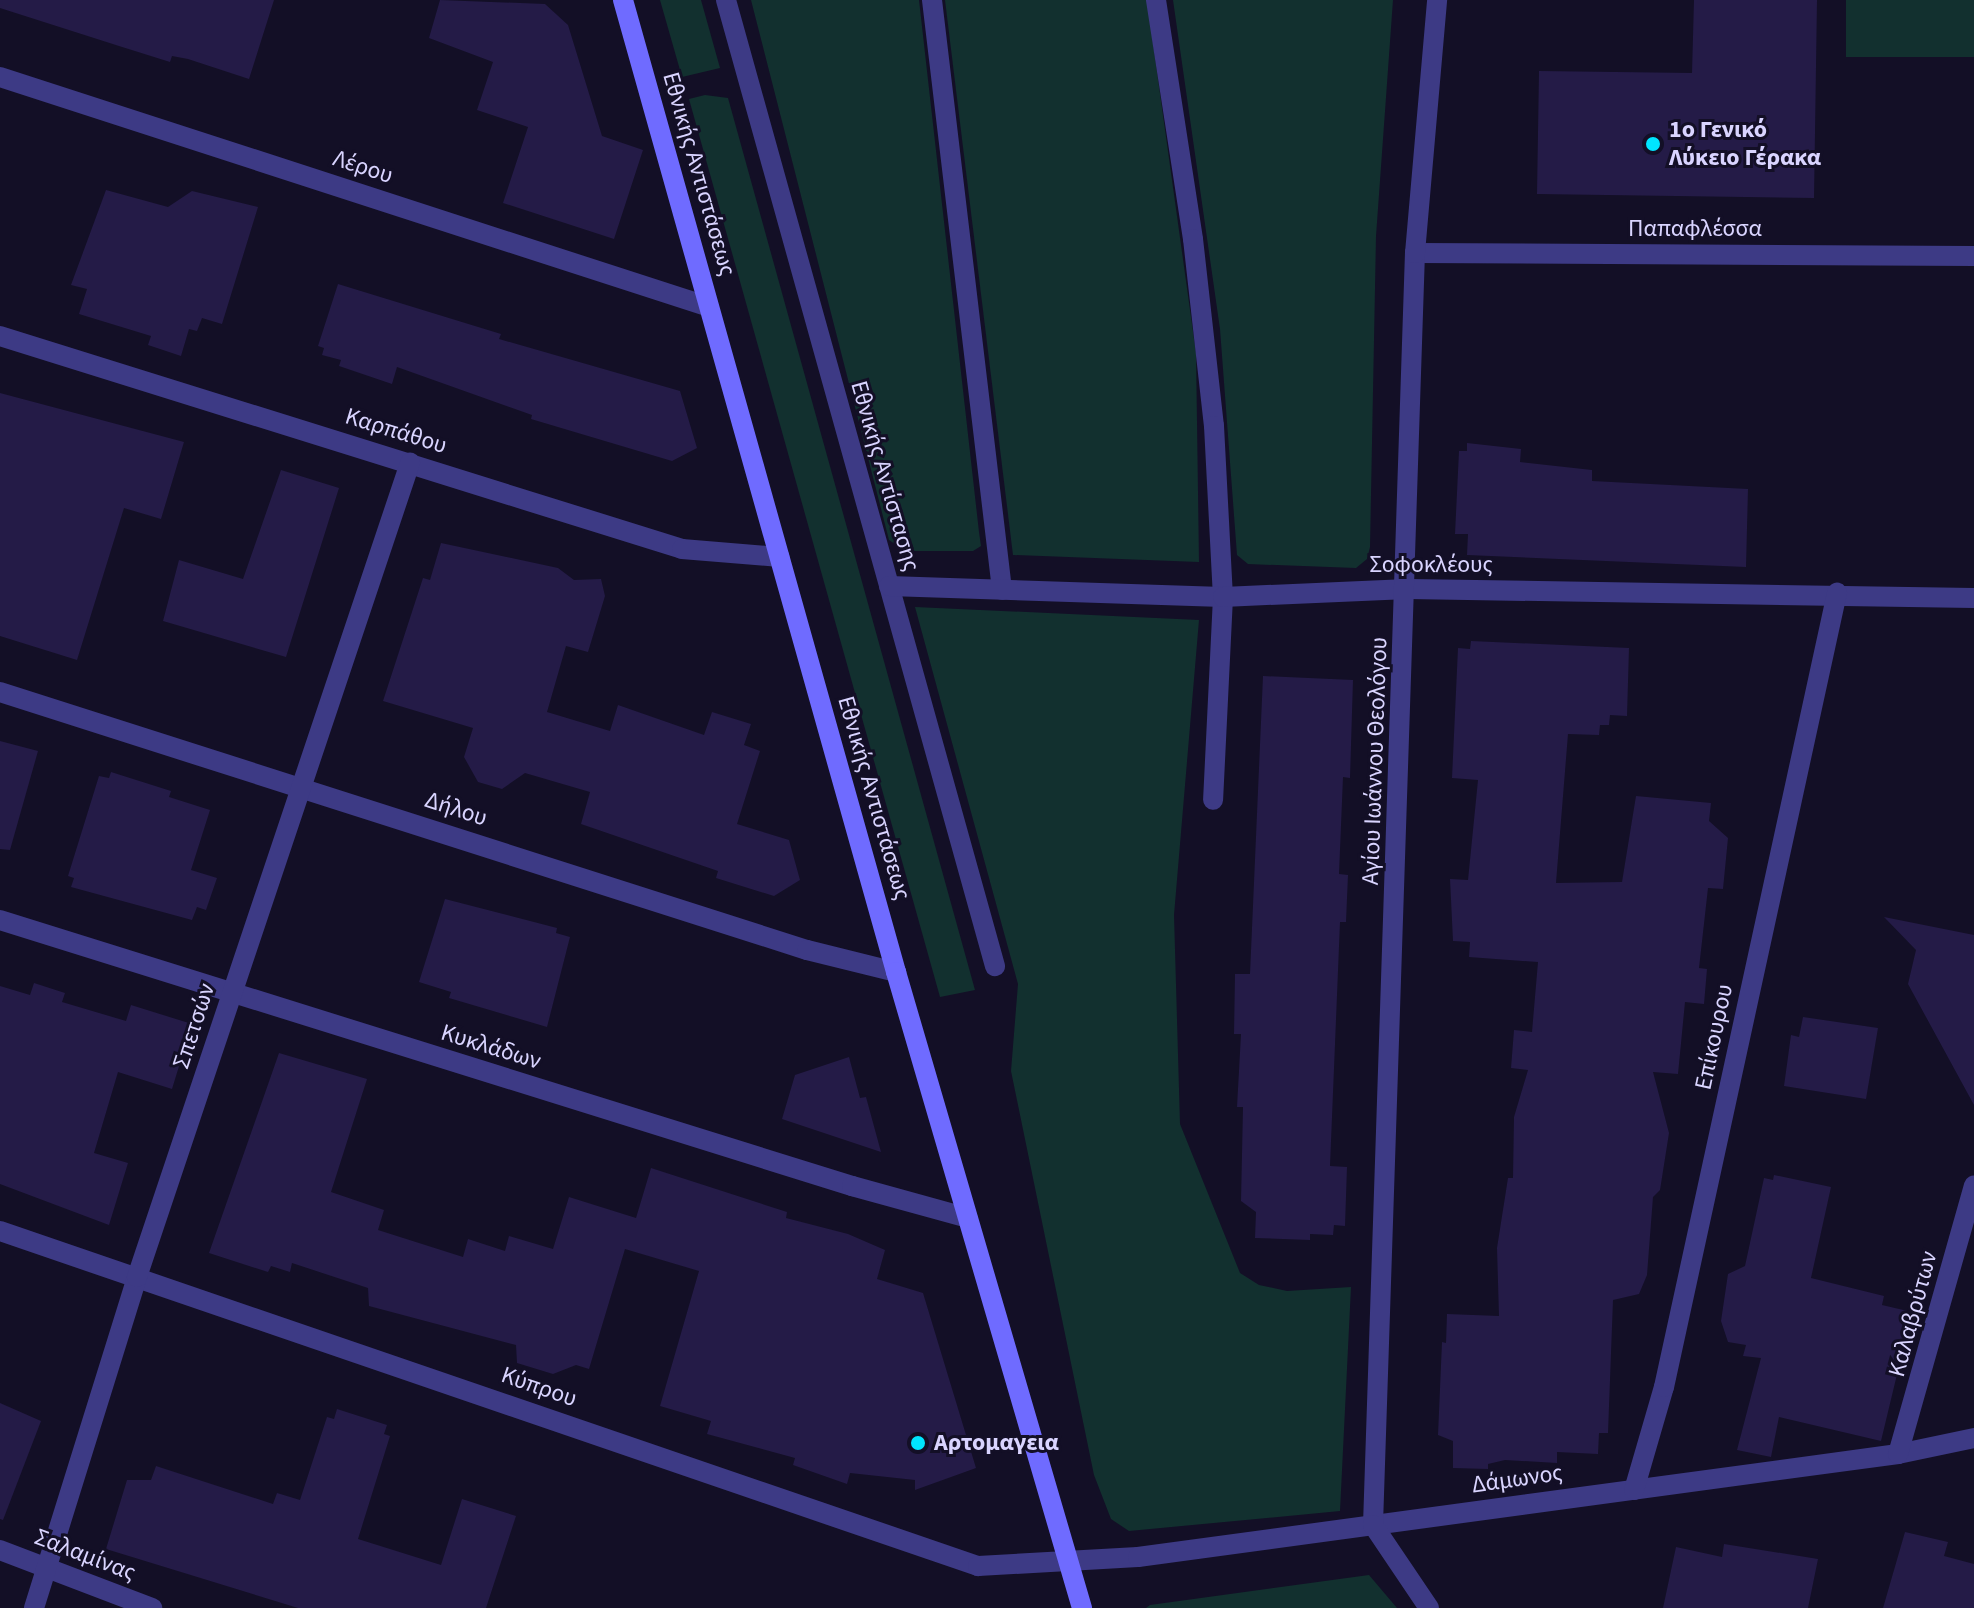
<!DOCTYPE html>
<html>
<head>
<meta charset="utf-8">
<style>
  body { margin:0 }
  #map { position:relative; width:1974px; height:1608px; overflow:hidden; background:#130f26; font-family:"Source Sans 3",sans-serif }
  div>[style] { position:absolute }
  .green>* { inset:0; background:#12302f; transform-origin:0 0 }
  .building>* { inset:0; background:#241b47 }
  .street>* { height:20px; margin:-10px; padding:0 10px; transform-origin:10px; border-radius:10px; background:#3d3a85 }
  .secondary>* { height:20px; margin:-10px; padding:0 10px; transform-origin:10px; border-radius:10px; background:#6f6bff }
  .dots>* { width:22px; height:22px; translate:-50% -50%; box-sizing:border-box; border:4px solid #130f26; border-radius:50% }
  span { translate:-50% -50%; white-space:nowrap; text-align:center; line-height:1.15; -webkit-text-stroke:6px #130f26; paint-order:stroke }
  .poi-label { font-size:24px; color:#d9d4ff; font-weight:700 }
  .left { translate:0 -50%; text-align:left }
  .street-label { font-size:24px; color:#d9d4ff }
</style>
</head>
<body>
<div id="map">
  <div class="green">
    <i style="clip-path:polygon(660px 0,701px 0,720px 68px,682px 77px)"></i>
    <i style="clip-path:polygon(751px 0,919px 0,979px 532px,981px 546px,973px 551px,905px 551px,889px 540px)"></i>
    <i style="clip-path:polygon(945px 0,1147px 0,1196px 353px,1199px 562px,1013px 555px)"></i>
    <i style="clip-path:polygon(1173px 0,1393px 0,1376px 236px,1370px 547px,1367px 559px,1356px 568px,1248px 564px,1237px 555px,1220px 329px)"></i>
    <i style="left:1846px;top:0;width:128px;height:57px"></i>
    <i style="clip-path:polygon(705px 95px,728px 98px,975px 990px,940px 997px,689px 99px)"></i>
    <i style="clip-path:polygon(915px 607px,1199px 620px,1174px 915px,1180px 1124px,1240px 1273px,1259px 1285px,1287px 1291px,1351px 1287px,1340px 1511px,1129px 1531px,1111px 1519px,1094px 1475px,1011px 1071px,1018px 984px)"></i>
    <i style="clip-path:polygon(1369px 1575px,1397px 1608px,1146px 1608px,1150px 1605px)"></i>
  </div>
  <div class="building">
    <i style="clip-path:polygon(0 0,274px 0,249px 79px,188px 59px,172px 56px,170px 62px,119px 46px,0 8px)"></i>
    <i style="clip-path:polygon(440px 0,545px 4px,568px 25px,602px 136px,643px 150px,614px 239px,503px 203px,528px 127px,477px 110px,493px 62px,429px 38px)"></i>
    <i style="clip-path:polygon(1694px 0,1817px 0,1814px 198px,1537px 194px,1539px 71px,1692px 73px)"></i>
    <i style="clip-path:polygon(106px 190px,168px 207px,192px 191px,258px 207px,222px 324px,202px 318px,197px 331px,189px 329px,181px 356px,148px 345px,151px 336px,79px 314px,87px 289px,71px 285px)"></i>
    <i style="clip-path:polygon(338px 284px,501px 334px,499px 339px,680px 391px,697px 448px,672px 461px,531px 419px,532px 415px,397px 367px,392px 384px,339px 366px,341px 360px,322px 355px,324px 348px,318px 346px)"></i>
    <i style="clip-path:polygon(0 393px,184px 442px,161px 519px,124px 508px,77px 660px,0 636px)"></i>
    <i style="clip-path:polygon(1467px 443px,1521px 449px,1520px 462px,1592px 470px,1592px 481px,1748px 489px,1746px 567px,1467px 555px,1468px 534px,1455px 534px,1459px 451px,1467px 451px)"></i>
    <i style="clip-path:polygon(281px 470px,339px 488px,286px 657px,163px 621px,179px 560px,243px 579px)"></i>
    <i style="clip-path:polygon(441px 543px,558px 568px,574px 580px,601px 579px,605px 596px,588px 652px,566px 646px,547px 712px,610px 731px,618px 705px,704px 735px,712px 712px,751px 724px,744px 745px,760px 751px,737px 824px,789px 840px,800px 880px,774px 896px,716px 878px,718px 871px,581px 824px,590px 792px,525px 773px,502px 789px,478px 782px,464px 757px,473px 728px,383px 701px,423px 578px,430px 580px)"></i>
    <i style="clip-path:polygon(1471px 641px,1629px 648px,1627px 716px,1610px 715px,1609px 725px,1600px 725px,1599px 735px,1568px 734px,1556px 883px,1622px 882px,1636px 796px,1711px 803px,1709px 821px,1728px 838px,1723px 889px,1708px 888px,1699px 968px,1707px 969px,1704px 1004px,1685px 1002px,1678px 1074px,1653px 1072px,1669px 1133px,1660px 1190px,1653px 1197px,1647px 1275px,1639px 1294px,1613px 1300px,1608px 1433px,1599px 1433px,1598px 1454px,1557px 1452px,1557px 1463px,1505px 1460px,1488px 1464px,1488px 1469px,1453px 1468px,1453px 1441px,1438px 1435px,1442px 1342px,1446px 1343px,1447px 1314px,1499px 1316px,1497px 1248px,1508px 1178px,1513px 1178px,1514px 1117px,1528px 1070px,1511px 1068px,1514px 1030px,1532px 1032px,1538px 962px,1469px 957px,1470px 942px,1453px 941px,1450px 879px,1468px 880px,1478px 780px,1452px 778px,1458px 648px,1470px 649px)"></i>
    <i style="clip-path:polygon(1263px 676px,1353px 680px,1350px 778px,1343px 777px,1339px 874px,1348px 875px,1346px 922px,1340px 922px,1330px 1166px,1347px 1167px,1345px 1226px,1334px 1225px,1333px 1235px,1310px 1234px,1310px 1240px,1255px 1238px,1256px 1212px,1241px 1201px,1243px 1107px,1237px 1107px,1241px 1034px,1234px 1034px,1235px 974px,1250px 974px)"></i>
    <i style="clip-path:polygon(0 741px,38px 751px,10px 850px,0 849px)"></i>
    <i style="clip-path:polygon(111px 772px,171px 791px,169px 797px,210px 810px,191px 870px,217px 878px,206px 910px,197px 907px,192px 920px,71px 887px,74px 878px,68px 876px,99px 776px,109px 778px)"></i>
    <i style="clip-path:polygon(445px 899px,557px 928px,556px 933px,570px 937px,547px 1027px,449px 998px,451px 992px,419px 982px)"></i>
    <i style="clip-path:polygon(1884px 917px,1974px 935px,1974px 1105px,1908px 984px,1916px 950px)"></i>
    <i style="clip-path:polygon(34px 983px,65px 993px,62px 1002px,126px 1021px,131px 1005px,192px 1024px,172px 1089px,118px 1072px,94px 1153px,128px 1163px,109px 1225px,0 1184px,0 986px,30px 995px)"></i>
    <i style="clip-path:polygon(1803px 1017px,1878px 1028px,1866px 1099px,1784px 1086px,1791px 1035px,1799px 1037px)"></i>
    <i style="clip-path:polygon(279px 1053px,367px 1079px,331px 1192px,384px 1210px,378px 1230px,463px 1257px,468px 1239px,505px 1251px,509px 1236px,553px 1249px,569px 1197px,636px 1218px,651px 1168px,787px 1212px,786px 1218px,848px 1234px,885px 1250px,877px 1279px,923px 1293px,976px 1468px,915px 1490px,915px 1480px,850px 1473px,847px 1484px,793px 1465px,795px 1458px,707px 1434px,711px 1421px,660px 1406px,699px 1271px,625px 1249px,589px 1369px,576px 1365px,553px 1374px,517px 1363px,516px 1345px,369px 1306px,368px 1288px,292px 1263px,290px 1272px,271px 1266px,268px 1272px,209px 1253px)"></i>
    <i style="clip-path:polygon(849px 1057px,860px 1098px,866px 1097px,881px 1152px,782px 1119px,795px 1075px)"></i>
    <i style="clip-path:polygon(1774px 1175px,1831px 1187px,1811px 1278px,1884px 1296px,1882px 1305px,1912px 1312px,1881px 1441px,1779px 1417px,1771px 1457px,1737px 1450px,1761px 1358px,1743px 1356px,1746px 1345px,1728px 1342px,1721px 1321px,1728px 1274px,1745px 1266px,1764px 1178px,1773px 1180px)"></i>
    <i style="clip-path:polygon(0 1403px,41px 1421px,3px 1520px,0 1519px)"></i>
    <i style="clip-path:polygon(337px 1409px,387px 1425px,384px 1434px,390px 1436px,358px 1539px,441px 1565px,462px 1499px,516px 1516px,486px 1608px,298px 1608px,106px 1549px,127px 1480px,151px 1480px,156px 1466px,273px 1504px,277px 1493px,300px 1500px,327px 1417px,334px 1419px)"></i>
    <i style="clip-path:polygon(1905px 1532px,1948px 1542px,1944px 1556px,1974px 1564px,1974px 1608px,1883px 1608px)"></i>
    <i style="clip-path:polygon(1724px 1544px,1818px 1559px,1808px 1608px,1663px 1608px,1676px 1547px,1722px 1557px)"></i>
  </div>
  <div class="street">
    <i style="left:726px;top:0;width:1003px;rotate:74.44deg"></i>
    <i style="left:932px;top:0;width:594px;rotate:83.23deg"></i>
    <i style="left:1156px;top:0;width:242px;rotate:81.2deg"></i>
    <i style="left:1193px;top:239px;width:188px;rotate:83.6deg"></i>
    <i style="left:1214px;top:426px;width:171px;rotate:87deg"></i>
    <i style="left:1223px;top:597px;width:203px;rotate:92.8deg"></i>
    <i style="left:0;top:77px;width:745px;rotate:17.97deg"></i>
    <i style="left:1415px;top:253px;width:559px;rotate:0.31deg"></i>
    <i style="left:0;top:336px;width:714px;rotate:17.34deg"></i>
    <i style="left:682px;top:549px;width:98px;rotate:4.7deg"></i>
    <i style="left:889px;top:586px;width:334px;rotate:1.9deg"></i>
    <i style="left:1223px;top:597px;width:185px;rotate:-2.5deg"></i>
    <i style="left:1408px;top:589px;width:566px;rotate:0.91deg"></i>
    <i style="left:0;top:692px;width:847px;rotate:17.73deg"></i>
    <i style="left:807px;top:950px;width:92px;rotate:13.9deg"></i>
    <i style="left:0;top:920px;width:893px;rotate:17.34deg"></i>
    <i style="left:852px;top:1186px;width:120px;rotate:15.4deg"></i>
    <i style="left:0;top:1231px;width:1034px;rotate:18.91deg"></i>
    <i style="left:978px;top:1566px;width:160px;rotate:-3.2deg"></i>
    <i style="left:1138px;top:1557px;width:767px;rotate:-7.72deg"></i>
    <i style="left:1898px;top:1454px;width:78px;rotate:-11.9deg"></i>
    <i style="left:1898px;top:1454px;width:279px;rotate:-74.2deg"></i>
    <i style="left:1634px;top:1490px;width:107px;rotate:-73.8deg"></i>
    <i style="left:1664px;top:1387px;width:813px;rotate:-77.71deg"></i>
    <i style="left:1373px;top:1525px;width:1273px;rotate:-88.11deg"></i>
    <i style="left:1415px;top:253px;width:254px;rotate:-85deg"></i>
    <i style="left:1373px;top:1525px;width:100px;rotate:56deg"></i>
    <i style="left:0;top:1550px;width:163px;rotate:20.9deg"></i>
    <i style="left:34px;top:1608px;width:347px;rotate:-72.7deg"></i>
    <i style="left:137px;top:1277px;width:859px;rotate:-71.46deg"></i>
  </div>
  <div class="secondary">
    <i style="left:623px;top:0;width:1010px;rotate:74.31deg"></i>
    <i style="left:896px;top:972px;width:663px;rotate:73.7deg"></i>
  </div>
  <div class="dots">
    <i style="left:1653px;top:144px;background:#00e5ff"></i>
    <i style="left:918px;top:1443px;background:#00e5ff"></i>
  </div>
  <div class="poi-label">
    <span class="left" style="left:1669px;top:144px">1ο Γενικό<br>Λύκειο Γέρακα</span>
    <span class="left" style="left:934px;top:1443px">Αρτομαγεια</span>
  </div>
  <div class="street-label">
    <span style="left:363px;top:167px;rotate:18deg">Λέρου</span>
    <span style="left:699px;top:174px;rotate:74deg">Εθνικής Αντιστάσεως</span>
    <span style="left:1695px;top:229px">Παπαφλέσσα</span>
    <span style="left:396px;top:431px;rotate:17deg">Καρπάθου</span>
    <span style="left:885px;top:476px;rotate:74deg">Εθνικής Αντίστασης</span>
    <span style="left:1431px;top:565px">Σοφοκλέους</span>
    <span style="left:1375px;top:761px;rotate:-88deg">Αγίου Ιωάννου Θεολόγου</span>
    <span style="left:874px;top:798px;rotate:74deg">Εθνικής Αντιστάσεως</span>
    <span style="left:456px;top:809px;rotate:18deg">Δήλου</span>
    <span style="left:194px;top:1026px;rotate:-72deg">Σπετσών</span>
    <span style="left:1714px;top:1037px;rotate:-78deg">Επίκουρου</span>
    <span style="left:491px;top:1047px;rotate:17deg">Κυκλάδων</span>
    <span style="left:1913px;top:1314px;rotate:-75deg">Καλαβρύτων</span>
    <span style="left:539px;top:1387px;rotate:19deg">Κύπρου</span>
    <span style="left:1517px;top:1479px;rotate:-8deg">Δάμωνος</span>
    <span style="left:85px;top:1555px;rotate:21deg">Σαλαμίνας</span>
  </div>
</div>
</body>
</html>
